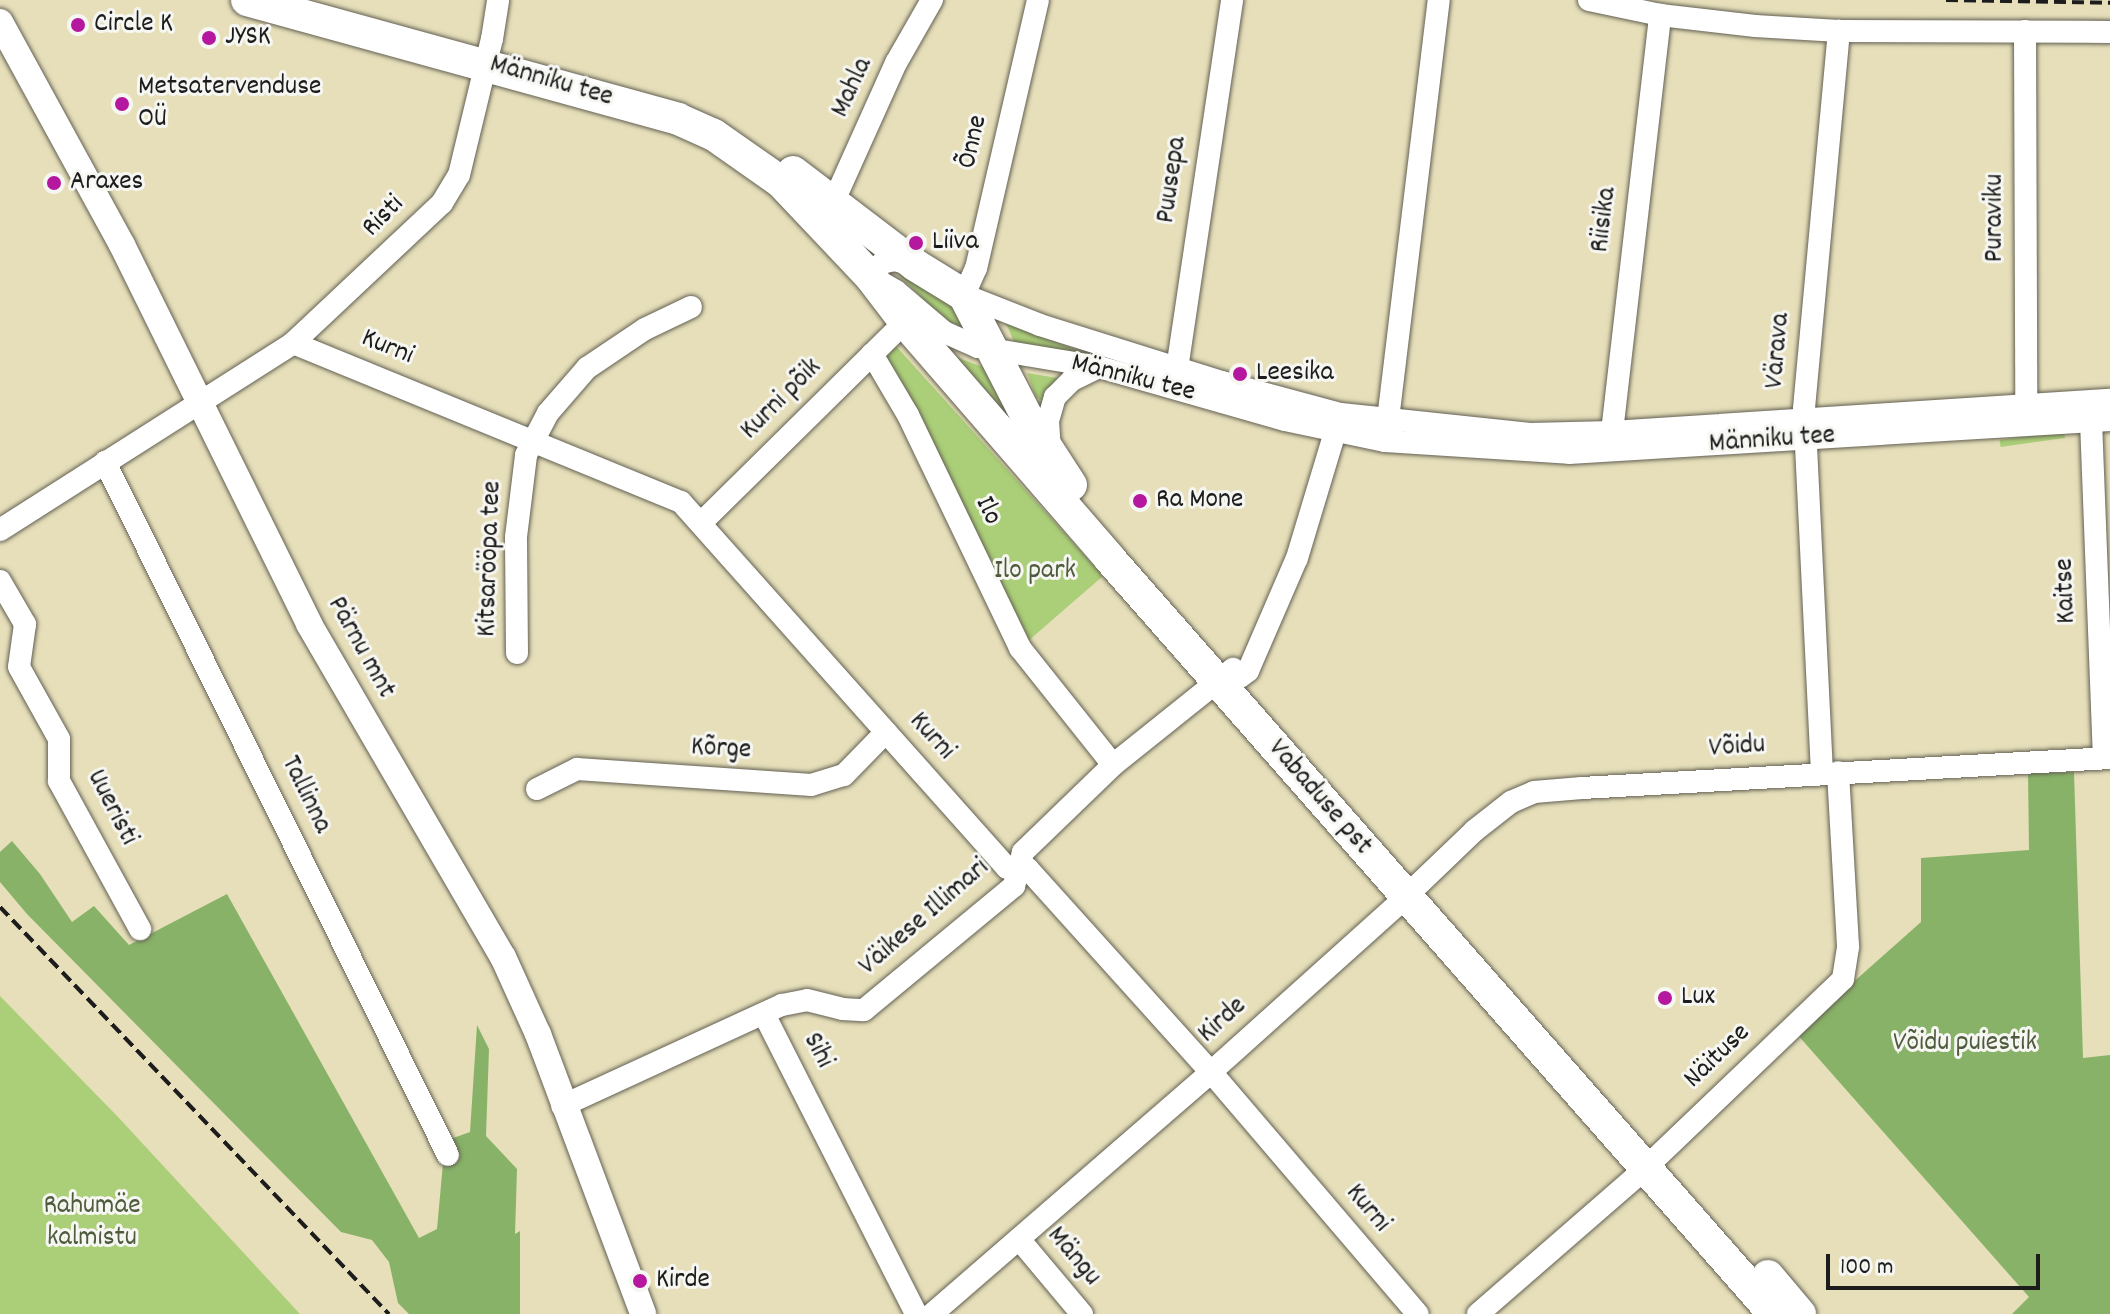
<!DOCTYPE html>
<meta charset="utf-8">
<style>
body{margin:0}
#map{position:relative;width:2110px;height:1314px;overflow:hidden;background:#e6dfba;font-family:Dekko,sans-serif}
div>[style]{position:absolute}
.green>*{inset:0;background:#abcf78;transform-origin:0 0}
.forest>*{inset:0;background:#88b268}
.roads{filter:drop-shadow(0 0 2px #636053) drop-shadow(0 0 2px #636053)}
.minor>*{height:22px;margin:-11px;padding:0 11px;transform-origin:11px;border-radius:11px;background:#fff}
.major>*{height:26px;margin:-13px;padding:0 13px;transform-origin:13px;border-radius:13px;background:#fff}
.highway>*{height:32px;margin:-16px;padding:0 16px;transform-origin:16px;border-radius:16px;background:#fff}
.rail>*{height:4px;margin-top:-2px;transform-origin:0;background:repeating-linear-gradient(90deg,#1c1c1c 0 12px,transparent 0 18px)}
.dots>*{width:22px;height:22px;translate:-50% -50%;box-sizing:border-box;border:4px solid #f6f6f2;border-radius:50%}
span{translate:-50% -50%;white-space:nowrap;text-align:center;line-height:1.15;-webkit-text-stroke:6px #f6f6f2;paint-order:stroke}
.poi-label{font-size:28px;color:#1c1c1c}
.left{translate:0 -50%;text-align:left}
.street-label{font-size:28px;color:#1c1c1c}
.park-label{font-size:28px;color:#4e5b3c}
.scale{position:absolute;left:1826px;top:1254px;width:214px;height:36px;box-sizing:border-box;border:4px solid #1c1c1c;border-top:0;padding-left:10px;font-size:24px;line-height:28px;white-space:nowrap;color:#1c1c1c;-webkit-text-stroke:6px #f6f6f2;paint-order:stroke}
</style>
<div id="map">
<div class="green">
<div style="clip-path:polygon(897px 272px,936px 293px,953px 308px,963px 319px,958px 327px,937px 314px)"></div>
<div style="clip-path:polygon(1006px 323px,1084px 353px,1015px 344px)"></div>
<div style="clip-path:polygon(887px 336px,1103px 576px,1020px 648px,872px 354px)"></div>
<div style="clip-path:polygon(956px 357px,988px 369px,1036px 456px)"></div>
<div style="clip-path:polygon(1027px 373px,1057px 378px,1042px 401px,1036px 397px)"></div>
<div style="left:2064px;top:431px;width:7px;height:65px;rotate:82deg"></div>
<div style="clip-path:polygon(0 996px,119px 1118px,300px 1314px,0 1314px)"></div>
</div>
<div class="forest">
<div style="clip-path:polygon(2074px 772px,2083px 1058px,2110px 1055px,2110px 1314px,2012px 1314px,2029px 1297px,1796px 1033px,1921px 922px,1921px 858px,2029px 850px,2028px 773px)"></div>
<div style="clip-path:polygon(12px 841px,40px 874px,72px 922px,94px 906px,129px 945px,227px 894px,419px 1238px,437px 1229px,445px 1141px,470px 1132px,477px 1025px,489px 1049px,486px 1136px,517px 1169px,515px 1234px,520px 1231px,520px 1314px,409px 1314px,398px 1303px,389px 1262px,372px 1240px,341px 1232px,27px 914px,0 882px,0 852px)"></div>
</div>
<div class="roads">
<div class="minor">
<div style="left:1038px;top:0;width:275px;rotate:103deg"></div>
<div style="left:976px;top:268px;width:30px;rotate:114deg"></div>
<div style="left:964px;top:295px;width:82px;rotate:21.5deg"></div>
<div style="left:1040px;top:325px;width:191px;rotate:17.4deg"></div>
<div style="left:1222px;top:382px;width:123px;rotate:15.1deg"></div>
<div style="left:1341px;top:414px;width:190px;rotate:6deg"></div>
<div style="left:1530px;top:434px;width:82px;rotate:-1.4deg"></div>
<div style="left:1612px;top:432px;width:499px;rotate:-3.7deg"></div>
<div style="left:1589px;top:0;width:73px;rotate:11.9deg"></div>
<div style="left:1660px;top:15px;width:96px;rotate:6.6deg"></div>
<div style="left:1755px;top:26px;width:84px;rotate:3.4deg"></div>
<div style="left:1839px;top:31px;width:271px;rotate:0.2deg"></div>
<div style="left:2025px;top:31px;width:374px;rotate:89.8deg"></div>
<div style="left:833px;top:203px;width:154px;rotate:-65.8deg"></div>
<div style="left:896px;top:63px;width:73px;rotate:-60.3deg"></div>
<div style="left:914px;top:265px;width:21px;rotate:-166deg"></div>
<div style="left:894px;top:260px;width:12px;rotate:166deg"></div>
<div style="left:882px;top:263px;width:18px;rotate:133deg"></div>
<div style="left:870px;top:276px;width:30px;rotate:30deg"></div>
<div style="left:896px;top:291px;width:63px;rotate:40.5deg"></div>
<div style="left:944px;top:332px;width:37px;rotate:24deg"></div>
<div style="left:978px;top:347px;width:123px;rotate:9.4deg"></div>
<div style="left:1099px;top:367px;width:193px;rotate:15.9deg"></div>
<div style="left:1285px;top:420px;width:102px;rotate:11.9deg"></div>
<div style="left:1385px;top:441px;width:184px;rotate:3.7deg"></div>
<div style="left:1569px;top:453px;width:542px;rotate:-3.49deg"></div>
<div style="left:293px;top:343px;width:419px;rotate:22.3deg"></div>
<div style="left:681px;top:502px;width:490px;rotate:48.3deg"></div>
<div style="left:1007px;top:868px;width:21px;rotate:3deg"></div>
<div style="left:1028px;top:869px;width:273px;rotate:48deg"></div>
<div style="left:1211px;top:1072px;width:318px;rotate:49.5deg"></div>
<div style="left:872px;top:354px;width:71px;rotate:59.5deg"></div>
<div style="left:908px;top:415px;width:259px;rotate:64.3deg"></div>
<div style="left:1020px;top:648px;width:149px;rotate:51.5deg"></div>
<div style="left:1177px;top:369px;width:373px;rotate:-81.5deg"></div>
<div style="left:2091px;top:421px;width:337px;rotate:87.8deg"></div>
<div style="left:1612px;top:432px;width:420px;rotate:-83.4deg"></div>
<div style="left:1386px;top:436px;width:439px;rotate:-83.1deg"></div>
<div style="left:1050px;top:450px;width:29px;rotate:-94deg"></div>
<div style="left:1048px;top:421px;width:25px;rotate:-74deg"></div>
<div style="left:1055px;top:397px;width:24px;rotate:-45deg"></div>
<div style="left:1072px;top:380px;width:30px;rotate:-26deg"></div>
<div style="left:105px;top:462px;width:773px;rotate:63.67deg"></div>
<div style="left:702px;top:522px;width:285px;rotate:-44.6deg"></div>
<div style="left:0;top:530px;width:348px;rotate:-32.5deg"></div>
<div style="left:293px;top:343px;width:204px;rotate:-43.2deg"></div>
<div style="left:442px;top:203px;width:33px;rotate:-59deg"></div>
<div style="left:459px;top:175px;width:140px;rotate:-76.4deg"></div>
<div style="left:492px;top:39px;width:39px;rotate:-81deg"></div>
<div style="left:0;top:581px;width:50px;rotate:59.8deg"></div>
<div style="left:25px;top:624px;width:43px;rotate:97.9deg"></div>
<div style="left:19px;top:667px;width:82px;rotate:60.9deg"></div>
<div style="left:59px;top:739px;width:42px;rotate:90deg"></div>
<div style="left:59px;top:781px;width:169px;rotate:61.3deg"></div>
<div style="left:517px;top:653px;width:116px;rotate:-90.5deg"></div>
<div style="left:516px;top:537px;width:83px;rotate:-83deg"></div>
<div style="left:526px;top:455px;width:47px;rotate:-62.4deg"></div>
<div style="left:548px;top:413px;width:60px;rotate:-49.1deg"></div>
<div style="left:587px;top:368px;width:70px;rotate:-33.9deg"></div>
<div style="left:645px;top:329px;width:51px;rotate:-25.6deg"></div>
<div style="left:1240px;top:677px;width:10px;rotate:-37deg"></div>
<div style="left:1248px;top:671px;width:123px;rotate:-66.6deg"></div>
<div style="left:1297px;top:558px;width:145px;rotate:-73.2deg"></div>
<div style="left:1822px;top:773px;width:365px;rotate:-92.8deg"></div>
<div style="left:1804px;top:408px;width:379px;rotate:-84.7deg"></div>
<div style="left:537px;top:789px;width:45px;rotate:-26.6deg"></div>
<div style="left:577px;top:769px;width:235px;rotate:3.9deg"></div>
<div style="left:811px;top:785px;width:34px;rotate:-17deg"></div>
<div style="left:844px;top:775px;width:60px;rotate:-45.7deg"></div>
<div style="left:764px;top:1014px;width:336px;rotate:63.1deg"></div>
<div style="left:562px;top:1106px;width:242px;rotate:-24.7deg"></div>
<div style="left:782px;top:1005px;width:25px;rotate:-11deg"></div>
<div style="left:807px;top:1000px;width:36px;rotate:14deg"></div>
<div style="left:842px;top:1009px;width:22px;rotate:3deg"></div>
<div style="left:864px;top:1010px;width:195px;rotate:-39.6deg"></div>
<div style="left:1014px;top:886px;width:35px;rotate:-75deg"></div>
<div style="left:1023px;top:852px;width:125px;rotate:-44deg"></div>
<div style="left:1113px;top:765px;width:154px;rotate:-38.7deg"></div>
<div style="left:1019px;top:1239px;width:98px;rotate:50deg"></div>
<div style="left:932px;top:1314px;width:369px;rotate:-40.9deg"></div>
<div style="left:1211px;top:1072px;width:251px;rotate:-41.9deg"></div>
<div style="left:1398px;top:904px;width:105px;rotate:-43.8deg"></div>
<div style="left:1474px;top:831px;width:47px;rotate:-38.1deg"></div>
<div style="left:1511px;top:802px;width:25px;rotate:-23deg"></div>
<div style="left:1534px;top:792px;width:48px;rotate:-4.8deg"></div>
<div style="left:1582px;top:788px;width:529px;rotate:-3.25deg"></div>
<div style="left:1478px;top:1314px;width:211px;rotate:-41deg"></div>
<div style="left:1637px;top:1176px;width:285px;rotate:-43.7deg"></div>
<div style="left:1843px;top:979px;width:33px;rotate:-81deg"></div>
<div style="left:1848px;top:946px;width:174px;rotate:-93.3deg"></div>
</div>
<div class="major">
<div style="left:0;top:22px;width:254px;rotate:61.3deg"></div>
<div style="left:122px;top:245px;width:423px;rotate:63.7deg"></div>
<div style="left:309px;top:624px;width:385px;rotate:59.8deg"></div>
<div style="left:503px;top:957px;width:85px;rotate:65.6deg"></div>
<div style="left:538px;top:1034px;width:299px;rotate:69.4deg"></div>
</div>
<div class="highway">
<div style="left:247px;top:0;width:447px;rotate:15.4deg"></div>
<div style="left:678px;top:119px;width:39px;rotate:24deg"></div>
<div style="left:714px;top:135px;width:82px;rotate:35deg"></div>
<div style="left:781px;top:182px;width:129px;rotate:46.6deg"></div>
<div style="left:870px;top:276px;width:58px;rotate:52.7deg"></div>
<div style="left:905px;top:322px;width:313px;rotate:49.1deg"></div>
<div style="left:1110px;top:559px;width:1005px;rotate:48.67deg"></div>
<div style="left:793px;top:172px;width:153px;rotate:37.3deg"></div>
<div style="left:915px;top:265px;width:57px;rotate:31.5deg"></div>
<div style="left:964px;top:295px;width:137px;rotate:62.7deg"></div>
<div style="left:1027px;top:417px;width:81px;rotate:57.1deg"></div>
<div style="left:1768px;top:1276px;width:50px;rotate:49.9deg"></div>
</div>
</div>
<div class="rail">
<div style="left:1946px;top:0;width:164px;rotate:1deg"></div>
<div style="left:0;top:907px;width:563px;rotate:46.3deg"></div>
</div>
<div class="dots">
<div style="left:78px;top:25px;background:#b5179e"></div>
<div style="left:209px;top:38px;background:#b5179e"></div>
<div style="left:122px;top:104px;background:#b5179e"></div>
<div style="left:54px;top:183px;background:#b5179e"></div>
<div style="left:916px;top:243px;background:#b5179e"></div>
<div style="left:1240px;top:374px;background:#b5179e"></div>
<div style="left:1140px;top:501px;background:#b5179e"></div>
<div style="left:1665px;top:998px;background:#b5179e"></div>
<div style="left:640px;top:1281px;background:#b5179e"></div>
</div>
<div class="poi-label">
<span class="left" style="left:94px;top:25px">Circle K</span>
<span class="left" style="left:225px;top:38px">JYSK</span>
<span class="left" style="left:138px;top:104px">Metsatervenduse<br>OÜ</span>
<span class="left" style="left:70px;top:183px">Araxes</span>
<span class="left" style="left:932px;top:243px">Liiva</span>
<span class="left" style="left:1256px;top:374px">Leesika</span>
<span class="left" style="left:1156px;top:501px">Ra Mone</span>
<span class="left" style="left:1681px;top:998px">Lux</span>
<span class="left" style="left:656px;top:1281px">Kirde</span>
</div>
<div class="street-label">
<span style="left:551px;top:82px;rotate:16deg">Männiku tee</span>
<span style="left:853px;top:88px;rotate:-65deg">Mahla</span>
<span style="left:974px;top:142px;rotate:-77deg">Õnne</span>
<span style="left:1173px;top:180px;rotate:-82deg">Puusepa</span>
<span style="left:384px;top:217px;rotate:-45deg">Risti</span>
<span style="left:1996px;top:218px;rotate:-90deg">Puraviku</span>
<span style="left:1605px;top:220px;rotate:-83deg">Riisika</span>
<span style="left:387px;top:348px;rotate:22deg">Kurni</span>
<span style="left:1779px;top:351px;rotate:-85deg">Värava</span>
<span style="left:1133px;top:379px;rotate:14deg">Männiku tee</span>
<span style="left:782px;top:400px;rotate:-45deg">Kurni põik</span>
<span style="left:1772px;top:441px;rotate:-4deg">Männiku tee</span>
<span style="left:987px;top:511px;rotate:64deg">Ilo</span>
<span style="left:491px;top:559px;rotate:-88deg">Kitsarööpa tee</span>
<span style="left:2067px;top:591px;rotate:-92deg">Kaitse</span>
<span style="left:360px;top:648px;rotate:61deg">Pärnu mnt</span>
<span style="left:931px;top:737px;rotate:48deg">Kurni</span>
<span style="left:1737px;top:748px;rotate:-4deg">Võidu</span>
<span style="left:721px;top:750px;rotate:3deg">Kõrge</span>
<span style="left:305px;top:795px;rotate:64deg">Tallinna</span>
<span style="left:1319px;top:798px;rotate:49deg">Vabaduse pst</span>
<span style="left:111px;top:808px;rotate:63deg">Uueristi</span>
<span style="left:925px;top:918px;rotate:-41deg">Väikese Illimari</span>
<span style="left:1223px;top:1021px;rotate:-42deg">Kirde</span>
<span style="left:817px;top:1051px;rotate:63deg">Sihi</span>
<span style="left:1718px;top:1057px;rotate:-44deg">Näituse</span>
<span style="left:1367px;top:1209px;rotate:50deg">Kurni</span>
<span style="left:1073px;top:1257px;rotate:50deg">Mängu</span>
</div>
<div class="park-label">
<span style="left:1035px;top:572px">Ilo park</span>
<span style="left:1965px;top:1044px">Võidu puiestik</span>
<span style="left:92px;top:1223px">Rahumäe<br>kalmistu</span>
</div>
<div class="scale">100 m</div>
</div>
